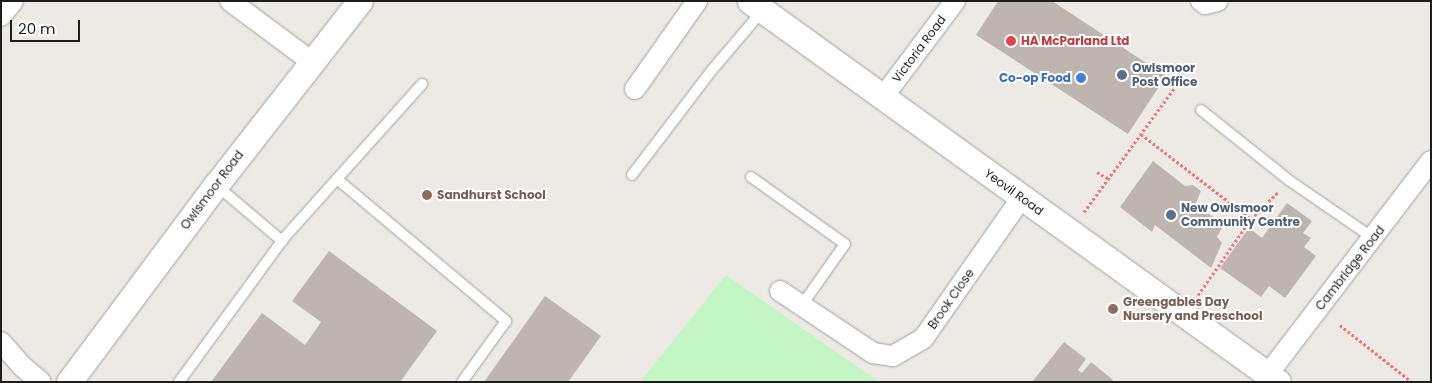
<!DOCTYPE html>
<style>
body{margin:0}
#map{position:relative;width:1432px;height:383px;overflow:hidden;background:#ede9e4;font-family:Poppins,sans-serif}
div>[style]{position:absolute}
.park>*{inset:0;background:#c4f5c4}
.building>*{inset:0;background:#beb5b1}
.path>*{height:3px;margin-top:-1.5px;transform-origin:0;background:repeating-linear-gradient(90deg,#ee7674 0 2.5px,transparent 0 5px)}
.roads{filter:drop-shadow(0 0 1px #a1a1a1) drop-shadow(0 0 1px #a1a1a1)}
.service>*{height:10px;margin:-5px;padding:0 5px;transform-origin:5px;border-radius:5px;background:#fff}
.minor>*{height:20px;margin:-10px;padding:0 10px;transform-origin:10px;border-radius:10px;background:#fff}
.tertiary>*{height:25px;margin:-12.5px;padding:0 12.5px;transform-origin:12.5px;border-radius:12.5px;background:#fff}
.dots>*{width:14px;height:14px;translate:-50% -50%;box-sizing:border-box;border:2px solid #fff;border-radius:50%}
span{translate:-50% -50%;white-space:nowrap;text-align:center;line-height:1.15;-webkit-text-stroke:4px #fff;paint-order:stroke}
.health-label{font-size:12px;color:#be3a42;font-weight:700}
.left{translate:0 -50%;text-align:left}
.street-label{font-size:12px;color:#1d1d1d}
.service-label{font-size:12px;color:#4e5e75;font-weight:700}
.shop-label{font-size:12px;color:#366cbe;font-weight:700}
.right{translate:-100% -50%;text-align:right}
.education-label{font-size:12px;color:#785e54;font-weight:700}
.frame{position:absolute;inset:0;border:2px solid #1d1d1d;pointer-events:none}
.scale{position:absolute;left:10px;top:20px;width:70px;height:22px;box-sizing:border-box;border:2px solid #1d1d1d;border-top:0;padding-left:6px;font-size:15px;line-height:18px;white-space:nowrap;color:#1d1d1d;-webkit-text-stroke:4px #fff;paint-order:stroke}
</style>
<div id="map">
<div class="park">
<div style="clip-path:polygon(726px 275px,879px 382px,640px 382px)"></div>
</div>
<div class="building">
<div style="clip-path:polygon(998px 1px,1052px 1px,1166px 76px,1128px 134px,976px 35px)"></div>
<div style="clip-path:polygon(1153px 161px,1185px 186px,1193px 185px,1201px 191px,1195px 205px,1224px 224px,1217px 237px,1222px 243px,1211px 268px,1155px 225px,1152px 232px,1120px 207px)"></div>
<div style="clip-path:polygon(1287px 203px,1312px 221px,1303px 233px,1311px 238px,1304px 247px,1316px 256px,1285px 298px,1269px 286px,1261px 297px,1220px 268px,1249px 228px,1262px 238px)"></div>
<div style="clip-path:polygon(329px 251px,437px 331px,400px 382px,211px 382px,262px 313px,305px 345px,321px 322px,292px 301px)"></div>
<div style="clip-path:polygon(545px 296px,601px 336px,568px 382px,484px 382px)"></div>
<div style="clip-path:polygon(1064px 342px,1086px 359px,1078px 370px,1082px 373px,1091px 362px,1113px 380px,1112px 382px,1032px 382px)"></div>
</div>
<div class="path">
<div style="left:1141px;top:134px;width:139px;rotate:37.7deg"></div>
<div style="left:1097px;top:172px;width:14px;rotate:30deg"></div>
<div style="left:1084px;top:212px;width:170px;rotate:-53.9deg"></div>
<div style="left:1198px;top:295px;width:93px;rotate:-55.1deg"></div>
<div style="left:1251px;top:219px;width:38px;rotate:-45deg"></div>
<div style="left:1340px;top:325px;width:92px;rotate:38.4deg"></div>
</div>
<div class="roads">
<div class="service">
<div style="left:1201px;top:110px;width:114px;rotate:38.6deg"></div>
<div style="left:1290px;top:181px;width:101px;rotate:34.5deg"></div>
<div style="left:632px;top:175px;width:132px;rotate:-52.7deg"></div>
<div style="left:712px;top:70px;width:79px;rotate:-49.6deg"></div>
<div style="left:751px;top:177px;width:115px;rotate:35.5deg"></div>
<div style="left:845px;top:244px;width:75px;rotate:125.2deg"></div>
<div style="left:337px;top:179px;width:221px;rotate:40deg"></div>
<div style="left:506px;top:321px;width:75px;rotate:125.8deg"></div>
<div style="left:216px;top:185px;width:87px;rotate:40.3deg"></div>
<div style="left:179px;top:382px;width:178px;rotate:-53.9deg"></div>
<div style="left:284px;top:238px;width:207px;rotate:-48.1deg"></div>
</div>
<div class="minor">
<div style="left:230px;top:1px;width:102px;rotate:36.6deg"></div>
<div style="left:1201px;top:1px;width:5px;rotate:37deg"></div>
<div style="left:1205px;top:4px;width:13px;rotate:-13deg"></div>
<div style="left:1px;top:16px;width:19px;rotate:-51deg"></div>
<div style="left:635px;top:89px;width:108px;rotate:-54.8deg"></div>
<div style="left:883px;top:97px;width:120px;rotate:-53.1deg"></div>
<div style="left:780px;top:291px;width:112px;rotate:33.7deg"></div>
<div style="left:873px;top:353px;width:20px;rotate:9deg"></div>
<div style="left:893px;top:356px;width:34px;rotate:-30deg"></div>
<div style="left:923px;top:339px;width:173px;rotate:-55.1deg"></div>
<div style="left:1px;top:342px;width:33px;rotate:49deg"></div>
<div style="left:23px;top:367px;width:23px;rotate:40deg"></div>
<div style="left:1268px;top:374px;width:268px;rotate:-52.6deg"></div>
</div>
<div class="tertiary">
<div style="left:750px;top:1px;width:651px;rotate:35.81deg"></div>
<div style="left:69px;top:382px;width:246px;rotate:-53.3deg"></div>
<div style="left:216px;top:185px;width:234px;rotate:-52deg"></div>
</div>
</div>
<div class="dots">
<div style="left:1011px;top:41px;background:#e0444e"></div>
<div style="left:1122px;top:75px;background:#5c6f8a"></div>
<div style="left:1081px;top:78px;background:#3f7fe0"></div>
<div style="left:427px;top:195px;background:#8d6e63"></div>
<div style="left:1171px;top:215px;background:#5c6f8a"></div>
<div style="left:1113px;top:309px;background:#8d6e63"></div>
</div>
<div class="health-label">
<span class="left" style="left:1021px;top:41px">HA McParland Ltd</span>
</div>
<div class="street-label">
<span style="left:919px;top:49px;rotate:-53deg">Victoria Road</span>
<span style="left:212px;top:190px;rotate:-53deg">Owlsmoor Road</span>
<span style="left:1014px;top:192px;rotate:36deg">Yeovil Road</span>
<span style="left:1350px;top:268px;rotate:-52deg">Cambridge Road</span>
<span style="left:951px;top:299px;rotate:-55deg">Brook Close</span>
</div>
<div class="service-label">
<span class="left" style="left:1132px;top:75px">Owlsmoor<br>Post Office</span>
<span class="left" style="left:1181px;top:215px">New Owlsmoor<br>Community Centre</span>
</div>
<div class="shop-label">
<span class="right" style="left:1071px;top:78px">Co-op Food</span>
</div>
<div class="education-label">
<span class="left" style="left:437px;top:195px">Sandhurst School</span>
<span class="left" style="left:1123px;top:309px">Greengables Day<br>Nursery and Preschool</span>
</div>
<div class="frame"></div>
<div class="scale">20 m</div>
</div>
